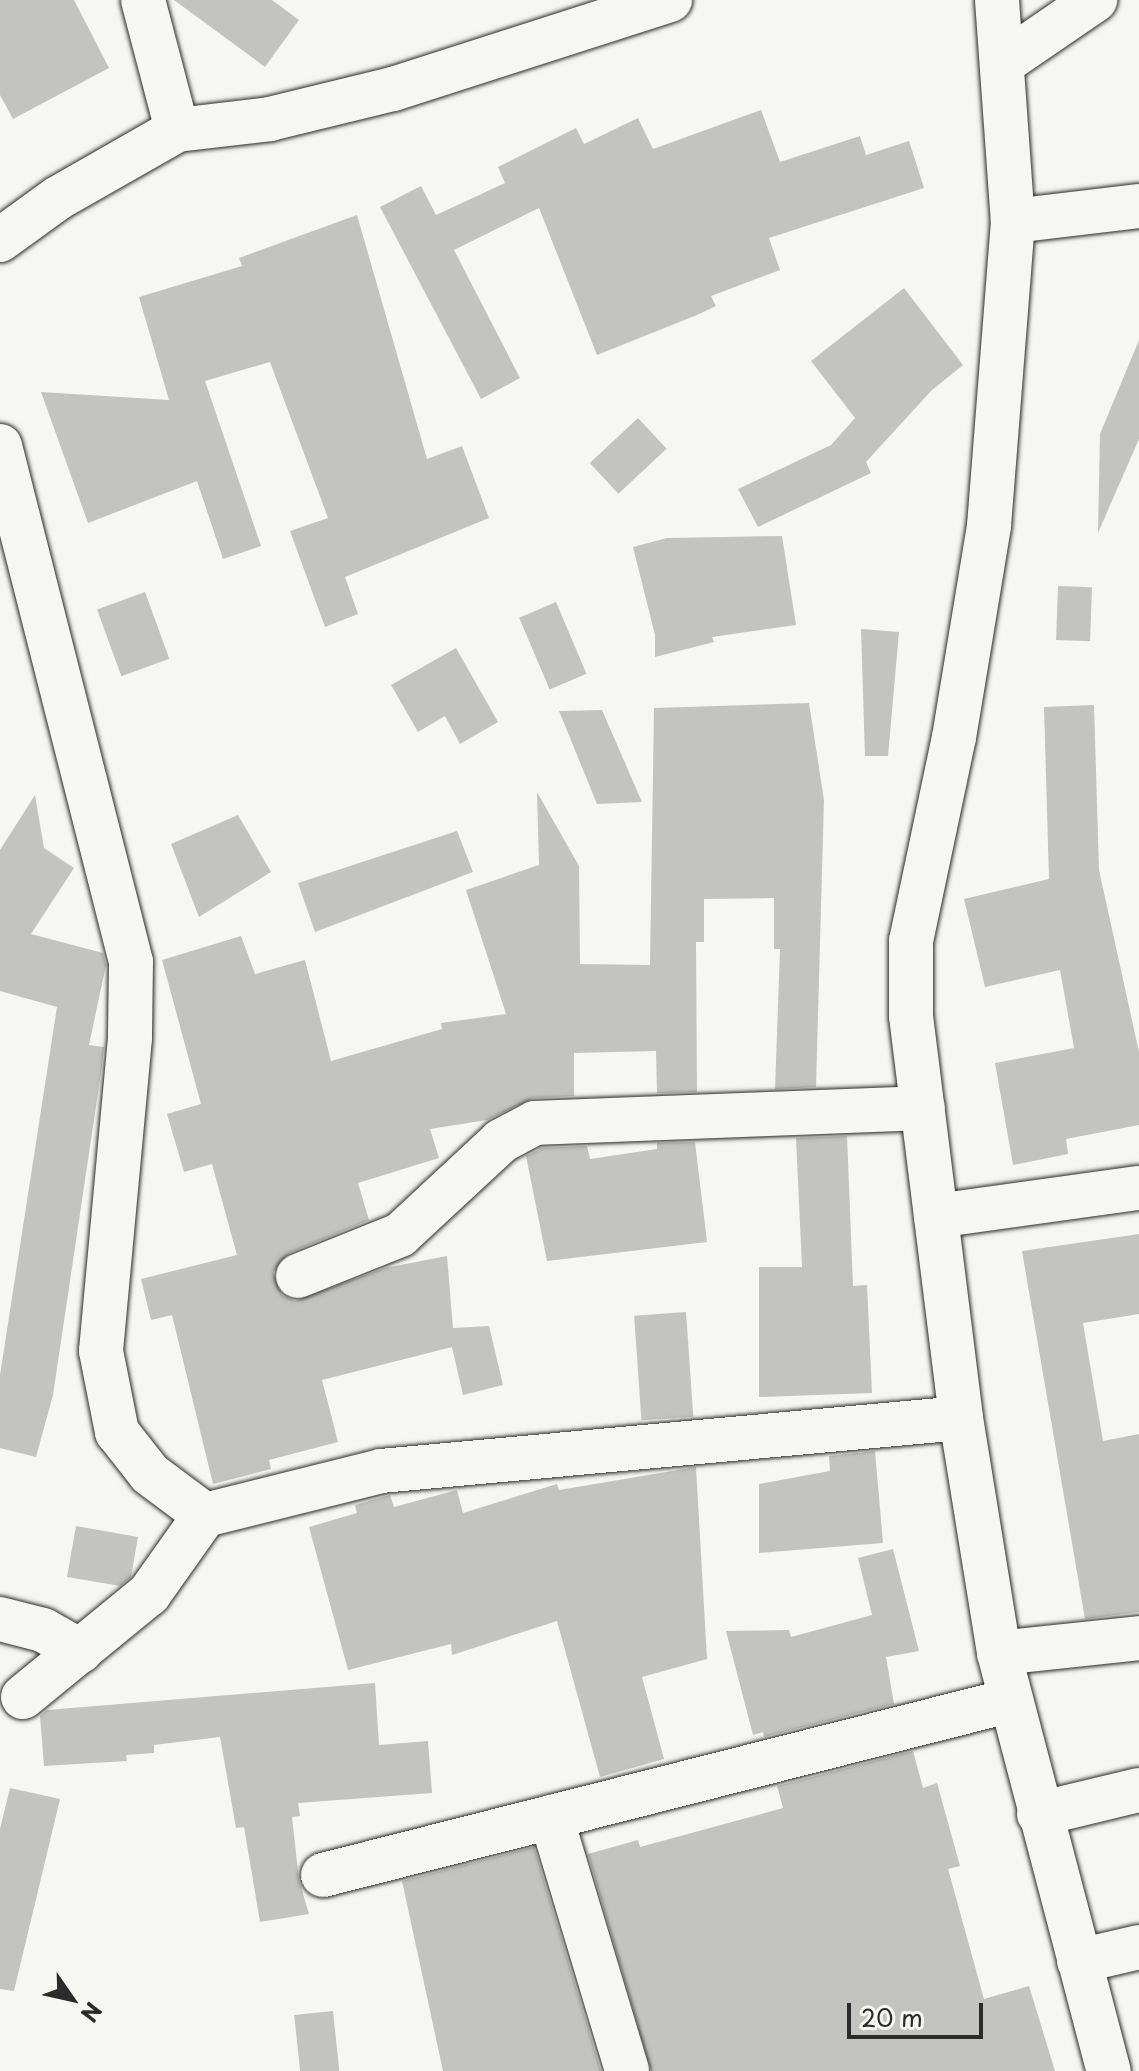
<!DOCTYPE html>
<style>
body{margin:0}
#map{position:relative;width:1139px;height:2071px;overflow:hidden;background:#f6f6f2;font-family:"Playpen Sans",sans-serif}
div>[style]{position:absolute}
.building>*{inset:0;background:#c3c3c0;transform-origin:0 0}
.roads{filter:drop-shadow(0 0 2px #2b2b2b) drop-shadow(0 0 2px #2b2b2b)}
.minor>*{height:44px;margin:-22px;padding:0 22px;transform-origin:22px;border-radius:22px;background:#f6f6f2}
span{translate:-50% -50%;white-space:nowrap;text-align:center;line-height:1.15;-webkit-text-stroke:7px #f6f6f2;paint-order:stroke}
.north{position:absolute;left:32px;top:1959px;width:80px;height:80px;-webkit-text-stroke:6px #f6f6f2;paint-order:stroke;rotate:124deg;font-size:22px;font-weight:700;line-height:32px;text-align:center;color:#2b2b2b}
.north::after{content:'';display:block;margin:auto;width:28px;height:36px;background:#2b2b2b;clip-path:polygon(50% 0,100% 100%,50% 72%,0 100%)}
.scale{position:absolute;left:847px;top:2003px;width:136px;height:36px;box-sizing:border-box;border:4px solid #2b2b2b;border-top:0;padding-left:10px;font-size:24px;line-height:28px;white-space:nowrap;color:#2b2b2b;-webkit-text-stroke:6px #f6f6f2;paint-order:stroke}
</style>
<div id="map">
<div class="building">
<div style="clip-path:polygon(0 0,74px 0,109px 68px,13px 119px,0 95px)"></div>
<div style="clip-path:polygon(174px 0,272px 0,299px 20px,265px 67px)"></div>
<div style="clip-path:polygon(761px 110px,780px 162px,860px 136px,866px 155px,909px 141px,924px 188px,769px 238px,780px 270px,711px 296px,716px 306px,697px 315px,597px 355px,539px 208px,454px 250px,520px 378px,481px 399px,380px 207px,421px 186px,436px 215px,505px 183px,498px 167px,576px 128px,584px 144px,638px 118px,653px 149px)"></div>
<div style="clip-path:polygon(357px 215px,427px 459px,462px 446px,489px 518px,345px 577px,358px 614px,325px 627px,290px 531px,328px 518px,270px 362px,205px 381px,261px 546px,223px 559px,197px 481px,88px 523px,41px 392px,169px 400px,139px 297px,242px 266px,239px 258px)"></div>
<div style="clip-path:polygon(904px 288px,963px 365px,931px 391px,866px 462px,871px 473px,758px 527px,738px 489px,831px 445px,855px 418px,811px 361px)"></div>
<div style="clip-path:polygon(1139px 340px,1139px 439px,1098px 533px,1100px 434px)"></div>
<div style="left:638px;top:418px;width:42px;height:66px;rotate:47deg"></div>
<div style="clip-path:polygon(782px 536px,796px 625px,712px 637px,714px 642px,655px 657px,655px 635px,633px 547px,667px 538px)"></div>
<div style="left:1058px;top:586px;width:34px;height:54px;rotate:2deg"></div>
<div style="left:145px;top:592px;width:71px;height:51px;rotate:70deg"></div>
<div style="left:556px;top:602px;width:78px;height:40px;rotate:67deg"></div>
<div style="clip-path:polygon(861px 629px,899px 632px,888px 756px,865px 756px)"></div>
<div style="clip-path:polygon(456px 648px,498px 722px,460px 744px,445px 716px,418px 732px,391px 685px)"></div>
<div style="clip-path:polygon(809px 703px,824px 800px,816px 1087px,775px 1089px,780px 949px,774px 949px,774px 898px,704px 899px,704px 942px,696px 942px,697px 1092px,657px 1093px,656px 1051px,574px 1053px,574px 1096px,533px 1098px,487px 1120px,430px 1129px,439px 1158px,358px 1183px,369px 1220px,289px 1253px,273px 1272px,282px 1295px,295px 1301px,385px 1268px,447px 1256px,453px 1328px,489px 1326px,503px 1385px,463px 1395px,452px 1347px,322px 1380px,338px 1442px,269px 1460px,271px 1469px,213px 1484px,172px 1315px,151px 1320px,141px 1279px,237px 1255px,212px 1164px,184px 1172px,167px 1114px,201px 1104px,162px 960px,241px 936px,255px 974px,305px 960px,331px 1061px,442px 1029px,441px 1023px,506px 1014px,466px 890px,539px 865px,537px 792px,579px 866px,580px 964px,650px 965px,654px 708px)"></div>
<div style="clip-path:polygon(1094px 705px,1099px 870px,1139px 1052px,1139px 1125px,1066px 1139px,1068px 1154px,1013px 1165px,995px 1063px,1074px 1048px,1060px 970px,985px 987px,964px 899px,1049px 879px,1044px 707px)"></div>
<div style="clip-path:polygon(602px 710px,642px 802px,597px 804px,559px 711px)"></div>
<div style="clip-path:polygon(35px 795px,44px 848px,74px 868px,31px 934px,103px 953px,106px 965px,89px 1045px,104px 1047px,102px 1066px,53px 1395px,36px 1457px,0 1448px,0 1375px,57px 1007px,0 991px,0 850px)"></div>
<div style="clip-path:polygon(238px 815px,271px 872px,199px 917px,171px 844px)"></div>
<div style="clip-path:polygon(457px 831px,473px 872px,315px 932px,298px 883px)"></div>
<div style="clip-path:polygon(847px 1136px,853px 1286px,867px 1285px,872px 1393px,759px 1397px,759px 1267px,802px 1267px,796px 1138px)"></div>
<div style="clip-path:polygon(695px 1142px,707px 1242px,547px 1261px,526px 1156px,542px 1148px,587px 1146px,590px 1159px,657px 1149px,657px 1143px)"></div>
<div style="clip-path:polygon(1139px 1234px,1139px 1314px,1083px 1323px,1103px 1441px,1139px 1434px,1139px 1612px,1085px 1619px,1022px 1251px)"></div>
<div style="left:686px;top:1312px;width:105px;height:52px;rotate:86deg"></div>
<div style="clip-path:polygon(875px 1451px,883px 1543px,759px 1553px,759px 1484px,830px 1471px,829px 1456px)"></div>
<div style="clip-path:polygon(696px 1467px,707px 1659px,642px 1677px,664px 1759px,600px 1777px,557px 1621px,452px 1655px,451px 1644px,348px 1670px,309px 1527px,357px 1513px,355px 1505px,390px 1495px,394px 1507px,457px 1490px,463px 1513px,557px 1484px,559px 1490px)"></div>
<div style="clip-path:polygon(76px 1526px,138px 1537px,131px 1577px,120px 1586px,67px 1577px)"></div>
<div style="clip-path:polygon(893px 1549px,919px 1651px,886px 1657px,894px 1704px,764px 1737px,763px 1732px,753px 1735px,726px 1631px,789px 1630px,791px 1637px,872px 1615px,858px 1558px)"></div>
<div style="clip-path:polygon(375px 1683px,379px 1745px,428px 1741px,432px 1793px,298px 1803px,300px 1816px,292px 1817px,299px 1880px,309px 1914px,260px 1922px,244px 1827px,236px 1828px,220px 1737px,154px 1745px,154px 1753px,126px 1755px,127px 1761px,44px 1766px,40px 1716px,47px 1710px)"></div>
<div style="clip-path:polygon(913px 1751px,923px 1788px,937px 1783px,960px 1866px,948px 1869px,984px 1999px,1029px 1986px,1055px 2071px,651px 2071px,588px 1854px,638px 1840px,640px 1847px,783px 1808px,777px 1786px)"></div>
<div style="clip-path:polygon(10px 1788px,60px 1799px,14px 1991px,0 1989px,0 1829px)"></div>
<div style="clip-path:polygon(534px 1847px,601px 2071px,443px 2071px,402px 1881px)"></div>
<div style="left:333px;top:2011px;width:60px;height:39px;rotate:84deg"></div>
</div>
<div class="roads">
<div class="minor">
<div style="left:143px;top:0;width:134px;rotate:75.3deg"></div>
<div style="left:997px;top:0;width:222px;rotate:85.9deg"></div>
<div style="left:1013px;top:221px;width:306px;rotate:94.5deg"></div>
<div style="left:989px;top:526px;width:214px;rotate:99.4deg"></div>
<div style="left:954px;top:737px;width:208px;rotate:101.9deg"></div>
<div style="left:911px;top:941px;width:75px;rotate:90deg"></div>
<div style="left:911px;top:1016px;width:405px;rotate:82.9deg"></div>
<div style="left:961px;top:1418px;width:238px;rotate:80.8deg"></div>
<div style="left:999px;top:1653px;width:432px;rotate:75.3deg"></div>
<div style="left:1003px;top:63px;width:112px;rotate:-34.4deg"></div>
<div style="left:1013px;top:221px;width:127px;rotate:-6.8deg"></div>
<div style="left:0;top:240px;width:72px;rotate:-35.9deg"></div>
<div style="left:58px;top:198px;width:137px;rotate:-29.7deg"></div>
<div style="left:177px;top:130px;width:94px;rotate:-6.7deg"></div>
<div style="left:270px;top:119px;width:127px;rotate:-13.7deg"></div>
<div style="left:393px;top:89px;width:291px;rotate:-17.8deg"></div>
<div style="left:0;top:446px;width:532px;rotate:75.75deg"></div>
<div style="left:131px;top:962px;width:76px;rotate:90.8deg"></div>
<div style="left:130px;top:1038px;width:314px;rotate:95.3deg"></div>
<div style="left:101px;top:1351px;width:83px;rotate:78.8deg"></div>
<div style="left:117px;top:1432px;width:53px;rotate:51.8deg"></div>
<div style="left:150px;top:1474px;width:69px;rotate:36.7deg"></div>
<div style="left:936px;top:1216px;width:205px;rotate:-7.9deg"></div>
<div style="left:298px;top:1276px;width:110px;rotate:-21.9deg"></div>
<div style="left:400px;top:1235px;width:138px;rotate:-42.9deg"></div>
<div style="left:501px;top:1141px;width:38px;rotate:-28deg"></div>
<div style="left:535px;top:1123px;width:388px;rotate:-2.2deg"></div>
<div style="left:0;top:1619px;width:44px;rotate:14.3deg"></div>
<div style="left:43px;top:1630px;width:43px;rotate:29.6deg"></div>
<div style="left:999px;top:1653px;width:141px;rotate:-6.1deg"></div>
<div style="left:23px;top:1697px;width:163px;rotate:-39.3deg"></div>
<div style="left:149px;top:1594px;width:97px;rotate:-54.7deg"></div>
<div style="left:205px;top:1515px;width:181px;rotate:-14deg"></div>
<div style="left:381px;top:1471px;width:582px;rotate:-5.22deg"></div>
<div style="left:1039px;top:1814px;width:103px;rotate:-13.5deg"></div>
<div style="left:551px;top:1817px;width:265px;rotate:73.3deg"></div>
<div style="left:323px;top:1875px;width:707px;rotate:-14.25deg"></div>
<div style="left:1079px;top:1961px;width:62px;rotate:-13.1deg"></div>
</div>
</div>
<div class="north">N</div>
<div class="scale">20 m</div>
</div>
